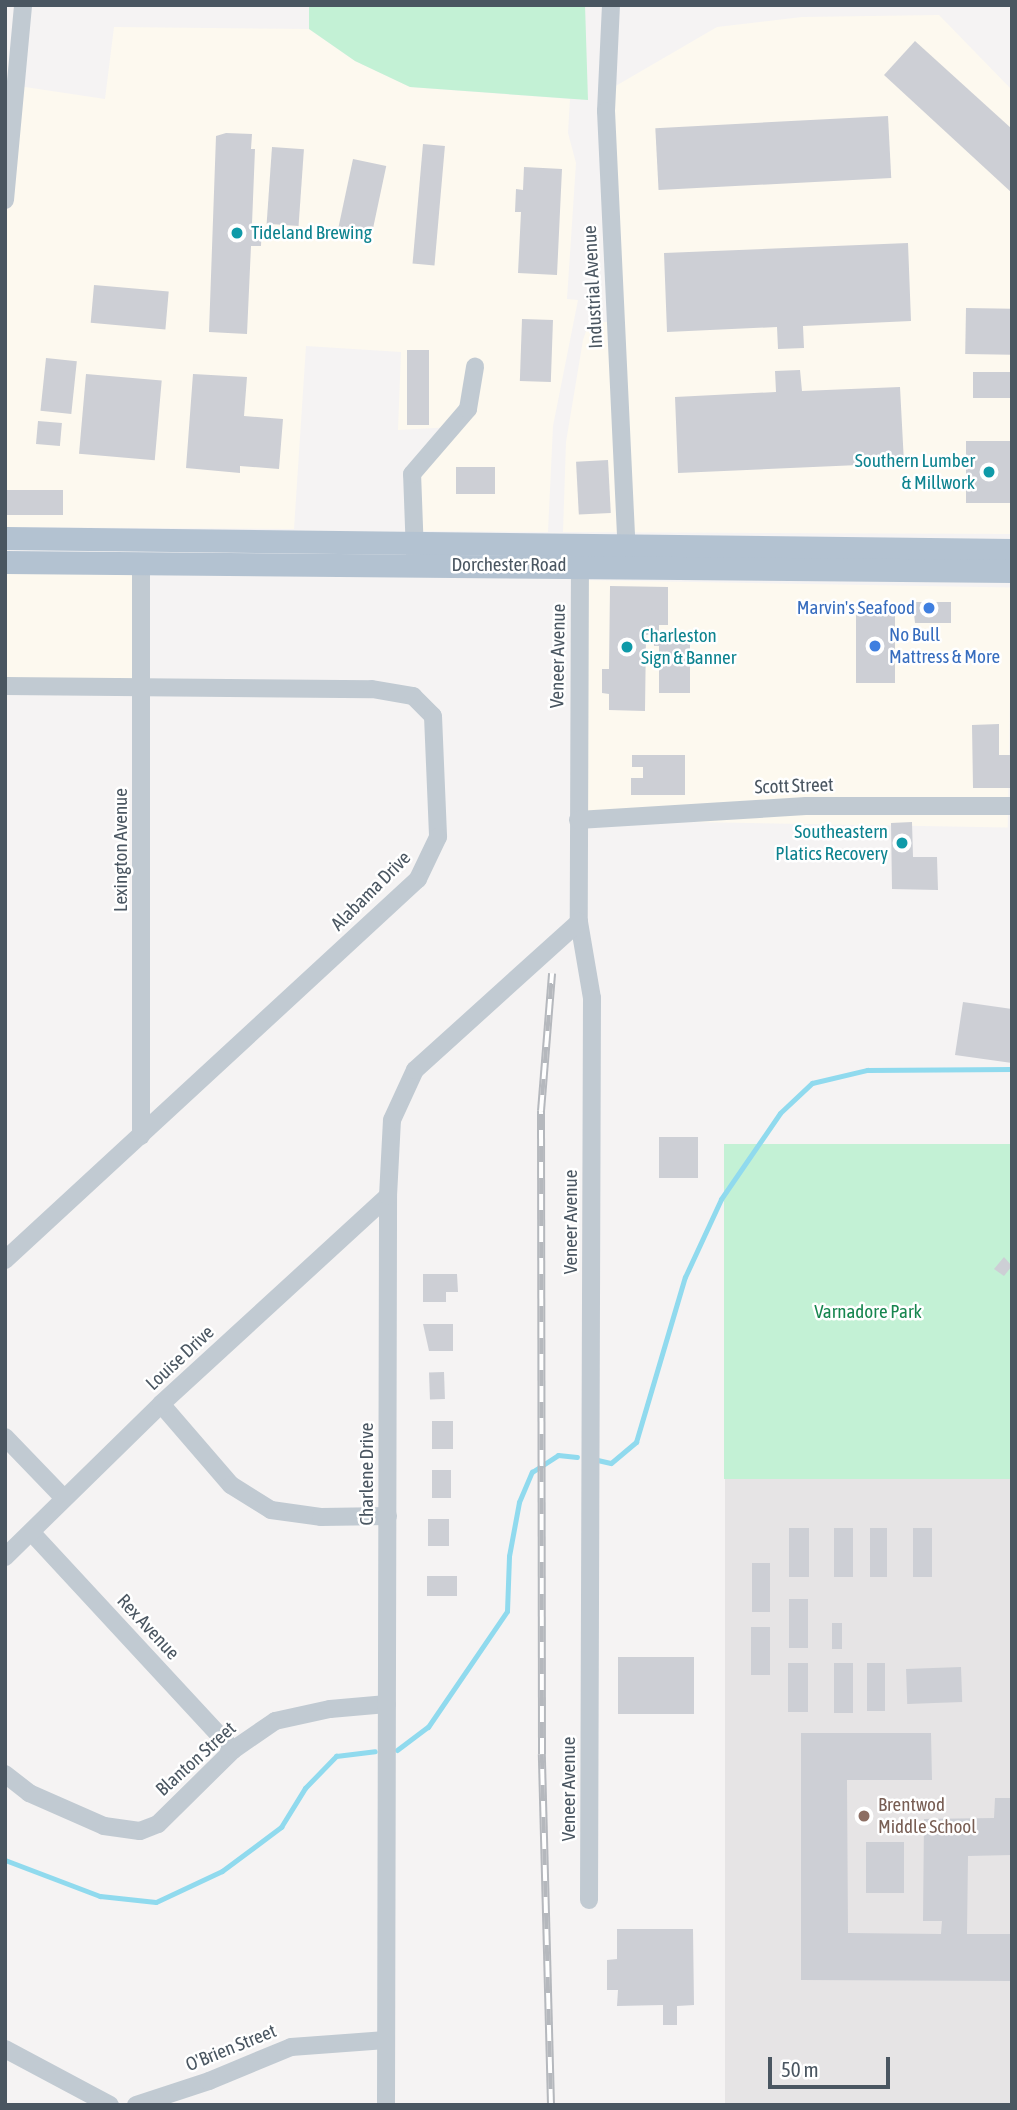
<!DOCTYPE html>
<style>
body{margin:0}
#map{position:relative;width:1017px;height:2110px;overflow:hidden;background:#f5f3f3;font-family:"Asap Condensed",sans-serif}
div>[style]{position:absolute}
.commercial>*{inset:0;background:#fdf9ef;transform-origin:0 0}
.education>*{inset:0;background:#e6e4e5;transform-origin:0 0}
.green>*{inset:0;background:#c3f1d5;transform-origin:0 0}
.stream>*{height:5px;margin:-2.5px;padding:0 2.5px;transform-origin:2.5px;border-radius:2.5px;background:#90daee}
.building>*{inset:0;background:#cdcfd5;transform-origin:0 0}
.minor>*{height:18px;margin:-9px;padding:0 9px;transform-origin:9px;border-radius:9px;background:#c1cad2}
.major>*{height:23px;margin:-11.5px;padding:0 11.5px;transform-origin:11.5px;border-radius:11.5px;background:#b3c2d1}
.rail>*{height:8px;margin-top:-4px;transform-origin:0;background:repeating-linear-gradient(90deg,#fff 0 16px,#b5b8bd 0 32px);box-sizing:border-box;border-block:2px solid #b5b8bd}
.dots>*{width:19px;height:19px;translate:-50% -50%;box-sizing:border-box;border:4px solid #fff;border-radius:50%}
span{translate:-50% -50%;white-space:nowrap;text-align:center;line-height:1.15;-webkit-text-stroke:5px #fff;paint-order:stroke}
.culture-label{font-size:19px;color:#0d838f}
.left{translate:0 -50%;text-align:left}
.right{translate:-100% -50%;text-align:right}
.street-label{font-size:19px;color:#4a5661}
.shop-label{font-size:19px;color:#366cbe}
.park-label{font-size:19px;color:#17864f}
.education-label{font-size:19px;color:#785e54}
.frame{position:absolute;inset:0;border:7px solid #4a5661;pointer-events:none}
.scale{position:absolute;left:768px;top:2057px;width:122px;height:32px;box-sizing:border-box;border:4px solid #4a5661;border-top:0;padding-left:9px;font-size:21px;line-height:24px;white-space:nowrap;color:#4a5661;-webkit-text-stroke:5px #fff;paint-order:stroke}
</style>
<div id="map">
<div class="commercial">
<div style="clip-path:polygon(939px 15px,1012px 90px,1012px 534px,563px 532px,566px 442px,583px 340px,589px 322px,616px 322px,607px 91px,717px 27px,802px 17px)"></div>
<div style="clip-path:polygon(114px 27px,309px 29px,355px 61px,410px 87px,570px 99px,568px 133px,576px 163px,567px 299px,578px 300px,553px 426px,548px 532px,414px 531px,411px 487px,453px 427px,398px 430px,401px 352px,306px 346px,294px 529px,5px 527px,5px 84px,105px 99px)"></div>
<div style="left:5px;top:574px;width:136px;height:112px"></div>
<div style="left:580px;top:580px;width:432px;height:240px;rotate:1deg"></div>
</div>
<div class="education">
<div style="left:1012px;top:1479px;width:626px;height:287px;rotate:90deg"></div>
</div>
<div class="green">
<div style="clip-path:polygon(309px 5px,585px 5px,588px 100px,410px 87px,355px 61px,309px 29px)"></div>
<div style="left:1012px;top:1144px;width:335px;height:288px;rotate:90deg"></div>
</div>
<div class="stream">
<div style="left:593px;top:1459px;width:18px;rotate:13deg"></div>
<div style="left:611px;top:1463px;width:33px;rotate:-40deg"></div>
<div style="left:636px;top:1442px;width:172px;rotate:-73.5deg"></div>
<div style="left:685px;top:1277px;width:86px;rotate:-65.2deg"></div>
<div style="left:721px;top:1199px;width:104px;rotate:-55.5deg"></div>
<div style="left:780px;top:1113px;width:44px;rotate:-43.2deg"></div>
<div style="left:812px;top:1083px;width:57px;rotate:-13.3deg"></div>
<div style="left:867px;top:1070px;width:145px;rotate:-0.4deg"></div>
<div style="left:397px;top:1750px;width:39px;rotate:-37deg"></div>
<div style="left:428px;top:1727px;width:140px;rotate:-55.7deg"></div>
<div style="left:507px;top:1611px;width:55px;rotate:-87.9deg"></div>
<div style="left:509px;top:1556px;width:55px;rotate:-79.5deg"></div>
<div style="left:519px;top:1502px;width:33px;rotate:-67deg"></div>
<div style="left:532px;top:1472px;width:31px;rotate:-33deg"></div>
<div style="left:558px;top:1455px;width:19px;rotate:6deg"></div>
<div style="left:5px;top:1860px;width:102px;rotate:20.8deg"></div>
<div style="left:100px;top:1896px;width:56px;rotate:6.1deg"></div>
<div style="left:156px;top:1902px;width:73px;rotate:-25.2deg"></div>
<div style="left:222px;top:1871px;width:74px;rotate:-36.7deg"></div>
<div style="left:281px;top:1827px;width:46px;rotate:-58.4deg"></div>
<div style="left:305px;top:1788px;width:45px;rotate:-45.9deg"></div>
<div style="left:336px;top:1756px;width:39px;rotate:-7deg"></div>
</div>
<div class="building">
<div style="clip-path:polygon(915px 41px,1012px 129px,1012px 193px,884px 75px)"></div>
<div style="left:888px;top:116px;width:62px;height:233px;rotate:87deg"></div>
<div style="clip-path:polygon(226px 133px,252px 134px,251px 149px,255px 149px,252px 224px,262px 224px,261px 246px,251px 246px,247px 334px,209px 332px,216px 136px)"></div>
<div style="left:423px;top:144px;width:22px;height:120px;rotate:5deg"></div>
<div style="left:272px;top:147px;width:32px;height:77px;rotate:4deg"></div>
<div style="left:353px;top:159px;width:34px;height:71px;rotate:12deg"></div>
<div style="clip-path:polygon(524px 167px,562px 169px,557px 275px,518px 273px,521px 212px,515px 212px,516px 189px,523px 190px)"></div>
<div style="clip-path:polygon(908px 243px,911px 321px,803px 326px,804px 348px,778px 349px,777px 327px,667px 332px,664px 253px)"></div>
<div style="left:94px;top:285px;width:75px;height:38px;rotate:5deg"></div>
<div style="left:966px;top:308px;width:46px;height:46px;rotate:1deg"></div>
<div style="left:522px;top:319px;width:31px;height:62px;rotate:2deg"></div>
<div style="left:407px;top:350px;width:22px;height:75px"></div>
<div style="left:46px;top:358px;width:31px;height:53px;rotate:6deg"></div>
<div style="clip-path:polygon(800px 370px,802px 391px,900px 387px,904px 463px,678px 473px,675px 397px,776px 392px,775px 371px)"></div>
<div style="left:973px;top:372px;width:39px;height:26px"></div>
<div style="left:86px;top:374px;width:76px;height:80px;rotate:5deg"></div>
<div style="clip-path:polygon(193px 374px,247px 377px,244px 416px,283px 419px,279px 469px,240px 466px,240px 473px,186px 468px)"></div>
<div style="left:38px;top:421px;width:24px;height:23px;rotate:5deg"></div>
<div style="left:1012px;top:441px;width:62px;height:46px;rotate:90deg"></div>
<div style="left:608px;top:460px;width:53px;height:32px;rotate:87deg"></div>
<div style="left:456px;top:467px;width:39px;height:27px"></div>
<div style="left:6px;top:490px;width:57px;height:25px"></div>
<div style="clip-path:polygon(610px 586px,668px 587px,668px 625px,659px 625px,659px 631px,690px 631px,690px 693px,659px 693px,659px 646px,654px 646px,654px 634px,646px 635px,645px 711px,609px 710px,609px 694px,602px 693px,602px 669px,609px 669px)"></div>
<div style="clip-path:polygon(907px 602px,951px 602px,951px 623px,915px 623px,914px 614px,907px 615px)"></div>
<div style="left:856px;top:608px;width:39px;height:75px"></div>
<div style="clip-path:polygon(999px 724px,999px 755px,1012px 755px,1012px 788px,973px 788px,972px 725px)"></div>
<div style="clip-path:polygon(632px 755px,685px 755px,685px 795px,631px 795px,631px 778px,643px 778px,643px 767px,632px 767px)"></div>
<div style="clip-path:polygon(912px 822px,913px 857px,937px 857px,938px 890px,892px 889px,891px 823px)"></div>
<div style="clip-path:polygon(963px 1002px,1012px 1009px,1012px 1063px,955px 1055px)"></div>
<div style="left:698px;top:1137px;width:41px;height:39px;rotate:90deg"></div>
<div style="clip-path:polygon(1004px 1257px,1012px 1266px,1004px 1276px,994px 1269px)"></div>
<div style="clip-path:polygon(423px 1274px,457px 1274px,458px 1292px,446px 1292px,446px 1302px,423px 1302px)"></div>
<div style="clip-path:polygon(423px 1324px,453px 1324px,453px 1351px,429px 1351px)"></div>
<div style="left:444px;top:1372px;width:27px;height:15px;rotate:88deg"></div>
<div style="left:432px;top:1421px;width:21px;height:28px"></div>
<div style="left:432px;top:1470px;width:19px;height:28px"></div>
<div style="left:428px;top:1519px;width:21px;height:27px"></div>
<div style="left:789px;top:1528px;width:20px;height:49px"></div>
<div style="left:834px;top:1528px;width:19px;height:49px"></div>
<div style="left:870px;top:1528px;width:17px;height:49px"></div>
<div style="left:913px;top:1528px;width:19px;height:49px"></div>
<div style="left:752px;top:1563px;width:18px;height:49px"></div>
<div style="left:457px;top:1576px;width:20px;height:30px;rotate:90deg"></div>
<div style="left:789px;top:1599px;width:19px;height:49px"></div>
<div style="left:832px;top:1623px;width:10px;height:26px"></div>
<div style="left:751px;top:1627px;width:19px;height:48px"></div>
<div style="left:618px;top:1657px;width:76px;height:57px"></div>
<div style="left:788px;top:1663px;width:20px;height:49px"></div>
<div style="left:834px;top:1663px;width:19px;height:50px"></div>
<div style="left:867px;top:1663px;width:18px;height:48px"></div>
<div style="left:961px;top:1667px;width:35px;height:55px;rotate:88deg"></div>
<div style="clip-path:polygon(801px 1733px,931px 1733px,932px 1780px,847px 1780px,848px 1933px,941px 1934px,942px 1921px,923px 1921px,924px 1819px,994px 1818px,995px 1798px,1012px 1798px,1012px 1855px,968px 1856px,967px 1934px,1012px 1934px,1012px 1981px,801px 1980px)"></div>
<div style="left:866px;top:1842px;width:38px;height:51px"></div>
<div style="clip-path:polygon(617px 1929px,693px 1929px,694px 2005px,677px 2006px,677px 2025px,663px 2025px,663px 2005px,617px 2006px,618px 1990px,607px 1990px,607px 1960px,617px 1959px)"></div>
</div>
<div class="minor">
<div style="left:611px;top:5px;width:106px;rotate:92.7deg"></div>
<div style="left:606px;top:111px;width:446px;rotate:87.3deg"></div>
<div style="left:5px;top:200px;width:196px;rotate:-84.7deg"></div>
<div style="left:415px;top:554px;width:80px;rotate:-92.1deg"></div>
<div style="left:412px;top:474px;width:86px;rotate:-49.3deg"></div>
<div style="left:468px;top:409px;width:43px;rotate:-80.5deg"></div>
<div style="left:580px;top:555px;width:367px;rotate:90.2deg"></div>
<div style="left:579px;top:922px;width:77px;rotate:80.3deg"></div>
<div style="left:592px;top:998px;width:902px;rotate:90.19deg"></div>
<div style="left:5px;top:686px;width:367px;rotate:0.5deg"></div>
<div style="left:372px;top:689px;width:42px;rotate:9.7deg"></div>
<div style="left:413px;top:696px;width:28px;rotate:45deg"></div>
<div style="left:433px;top:716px;width:121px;rotate:87.6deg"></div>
<div style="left:438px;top:837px;width:47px;rotate:115.5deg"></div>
<div style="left:418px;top:879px;width:562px;rotate:137.31deg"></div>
<div style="left:578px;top:820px;width:228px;rotate:-3.5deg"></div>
<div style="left:806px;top:806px;width:206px"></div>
<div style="left:141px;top:1136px;width:572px;rotate:-90deg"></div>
<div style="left:161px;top:1404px;width:107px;rotate:49.2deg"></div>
<div style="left:231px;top:1485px;width:47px;rotate:32deg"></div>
<div style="left:271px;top:1510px;width:50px;rotate:8deg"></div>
<div style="left:321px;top:1517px;width:67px;rotate:-0.9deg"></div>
<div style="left:5px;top:1437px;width:85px;rotate:46deg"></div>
<div style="left:32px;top:1533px;width:296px;rotate:47.2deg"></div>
<div style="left:5px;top:1557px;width:219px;rotate:-44.4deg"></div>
<div style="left:161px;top:1404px;width:308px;rotate:-42.5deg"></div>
<div style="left:5px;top:1774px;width:31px;rotate:38deg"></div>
<div style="left:29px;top:1793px;width:82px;rotate:23.7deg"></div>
<div style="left:104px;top:1826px;width:36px;rotate:8deg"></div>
<div style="left:140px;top:1831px;width:19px;rotate:-21deg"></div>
<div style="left:158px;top:1824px;width:105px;rotate:-44.6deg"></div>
<div style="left:233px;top:1750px;width:51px;rotate:-34.6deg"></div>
<div style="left:275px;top:1721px;width:56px;rotate:-12.3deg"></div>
<div style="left:330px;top:1709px;width:57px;rotate:-5deg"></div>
<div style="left:5px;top:2049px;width:119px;rotate:28.1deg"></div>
<div style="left:136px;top:2105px;width:77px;rotate:-18.2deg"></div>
<div style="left:209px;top:2081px;width:89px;rotate:-22.5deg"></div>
<div style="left:291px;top:2047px;width:95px;rotate:-4.2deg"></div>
<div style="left:386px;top:2105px;width:909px;rotate:-89.87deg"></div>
<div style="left:388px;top:1196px;width:76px;rotate:-87deg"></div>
<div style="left:392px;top:1120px;width:55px;rotate:-65.3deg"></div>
<div style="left:415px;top:1070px;width:221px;rotate:-42.1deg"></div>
</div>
<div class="major">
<div style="left:5px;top:538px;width:1007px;rotate:0.68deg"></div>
<div style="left:5px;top:562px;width:1007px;rotate:0.51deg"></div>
</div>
<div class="rail">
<div style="left:551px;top:2105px;width:351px;rotate:-91.5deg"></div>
<div style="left:542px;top:1754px;width:643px;rotate:-90.09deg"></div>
<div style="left:541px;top:1111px;width:138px;rotate:-85.4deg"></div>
</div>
<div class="dots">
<div style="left:237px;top:233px;background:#0f9aa8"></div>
<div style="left:989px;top:472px;background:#0f9aa8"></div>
<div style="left:929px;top:608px;background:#3f7fe0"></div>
<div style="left:875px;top:646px;background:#3f7fe0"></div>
<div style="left:627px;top:647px;background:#0f9aa8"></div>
<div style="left:902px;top:843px;background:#0f9aa8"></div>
<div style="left:864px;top:1816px;background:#8d6e63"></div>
</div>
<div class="culture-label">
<span class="left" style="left:251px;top:233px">Tideland Brewing</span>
<span class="right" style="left:975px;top:472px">Southern Lumber<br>&amp; Millwork</span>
<span class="left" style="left:641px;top:647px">Charleston<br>Sign &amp; Banner</span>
<span class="right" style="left:888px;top:843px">Southeastern<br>Platics Recovery</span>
</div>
<div class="street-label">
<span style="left:593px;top:287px;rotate:-93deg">Industrial Avenue</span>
<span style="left:509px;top:565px">Dorchester Road</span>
<span style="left:558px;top:656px;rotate:-89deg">Veneer Avenue</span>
<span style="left:794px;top:786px;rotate:-2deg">Scott Street</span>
<span style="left:121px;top:850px;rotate:-90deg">Lexington Avenue</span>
<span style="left:371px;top:891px;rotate:-45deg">Alabama Drive</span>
<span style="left:571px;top:1222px;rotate:-90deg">Veneer Avenue</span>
<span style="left:180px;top:1358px;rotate:-43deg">Louise Drive</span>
<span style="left:367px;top:1474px;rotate:-90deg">Charlene Drive</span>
<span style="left:148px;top:1627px;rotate:47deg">Rex Avenue</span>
<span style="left:196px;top:1759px;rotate:-42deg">Blanton Street</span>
<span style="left:569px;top:1789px;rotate:-90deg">Veneer Avenue</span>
<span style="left:231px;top:2048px;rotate:-22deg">O'Brien Street</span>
</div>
<div class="shop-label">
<span class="right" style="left:915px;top:608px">Marvin's Seafood</span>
<span class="left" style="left:889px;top:646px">No Bull<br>Mattress &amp; More</span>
</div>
<div class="park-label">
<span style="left:868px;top:1312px">Varnadore Park</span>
</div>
<div class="education-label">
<span class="left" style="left:878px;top:1816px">Brentwod<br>Middle School</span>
</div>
<div class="frame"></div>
<div class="scale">50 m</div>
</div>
